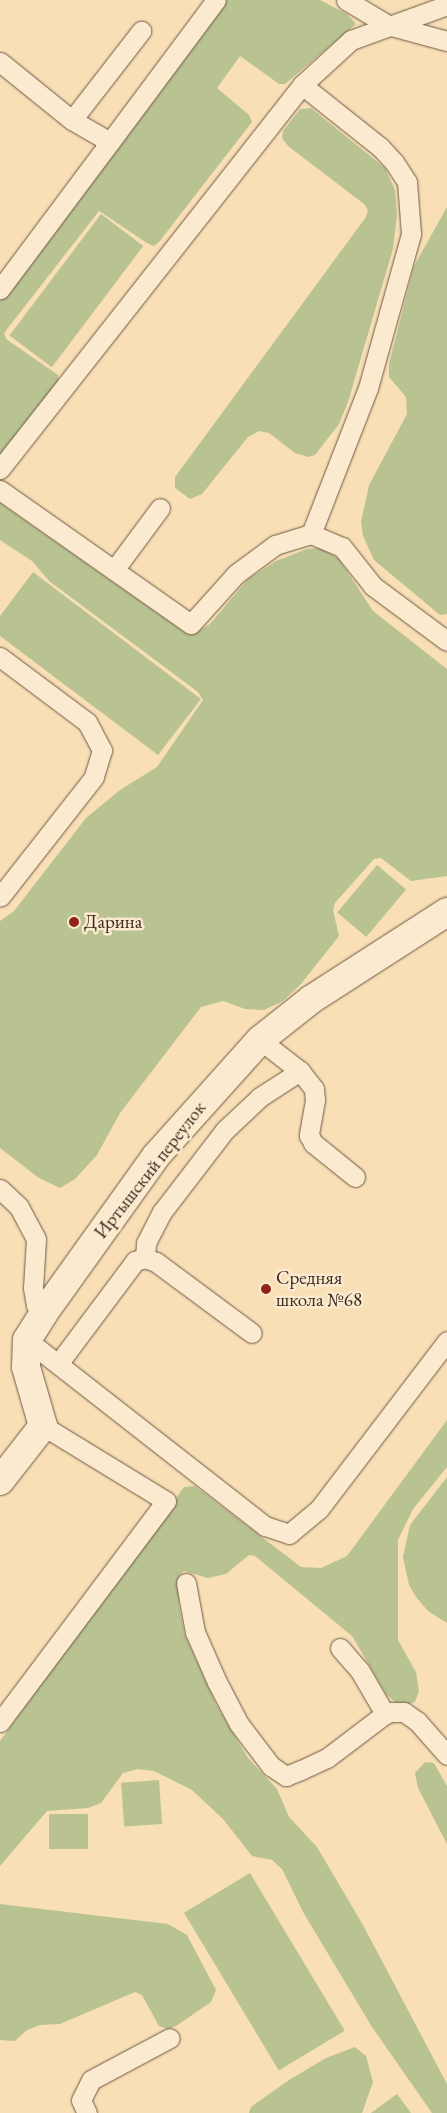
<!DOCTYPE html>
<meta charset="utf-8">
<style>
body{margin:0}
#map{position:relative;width:447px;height:2113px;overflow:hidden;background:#f9dfb5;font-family:"EB Garamond",serif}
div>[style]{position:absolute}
.green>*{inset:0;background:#b9c391;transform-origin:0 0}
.roads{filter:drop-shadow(0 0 1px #6d5845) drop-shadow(0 0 1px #6d5845)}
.service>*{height:19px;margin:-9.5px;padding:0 9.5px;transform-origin:9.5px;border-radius:9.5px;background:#fbeacf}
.minor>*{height:28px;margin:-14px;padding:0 14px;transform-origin:14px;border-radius:14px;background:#fbeacf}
.dots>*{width:14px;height:14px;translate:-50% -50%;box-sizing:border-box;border:2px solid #fbeacf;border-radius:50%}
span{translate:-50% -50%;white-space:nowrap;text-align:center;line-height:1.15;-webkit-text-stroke:5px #fbeacf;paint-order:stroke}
.poi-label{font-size:19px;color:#3e2b20}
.left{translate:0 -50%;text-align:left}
.street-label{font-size:19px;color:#3e2b20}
</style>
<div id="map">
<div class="green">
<div style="clip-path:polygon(227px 0,320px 0,347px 14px,356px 24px,285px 84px,279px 84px,240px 56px,217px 88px,249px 115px,252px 122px,159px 242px,154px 246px,147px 243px,99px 211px,4px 333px,6px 339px,58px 375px,59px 383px,0 457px,0 301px)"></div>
<div style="clip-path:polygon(311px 108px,385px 168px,395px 190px,397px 215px,393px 249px,348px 402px,339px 424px,315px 455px,308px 457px,295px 453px,269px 433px,259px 431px,248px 437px,202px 494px,190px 499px,175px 488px,175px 477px,366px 217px,368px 210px,364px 204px,288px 146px,282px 138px,283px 131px,300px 109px)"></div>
<div style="clip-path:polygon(447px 207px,447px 614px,440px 615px,374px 560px,363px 536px,361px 522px,369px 485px,407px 414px,406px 397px,389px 377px,389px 364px,414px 266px)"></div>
<div style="left:101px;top:214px;width:53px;height:152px;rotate:37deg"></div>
<div style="clip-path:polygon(0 503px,183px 631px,193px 634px,210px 624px,248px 579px,276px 561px,307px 549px,321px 548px,339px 559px,373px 611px,447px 669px,447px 876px,411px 881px,381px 858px,374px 859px,335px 903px,333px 910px,339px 936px,301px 984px,283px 1001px,264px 1010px,245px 1009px,223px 1001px,201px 1007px,120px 1113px,97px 1155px,75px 1179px,60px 1188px,39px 1178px,0 1148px,0 921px,14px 911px,86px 818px,120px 790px,157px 767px,203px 700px,198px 692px,49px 581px,32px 561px,0 540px)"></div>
<div style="clip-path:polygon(33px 572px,201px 699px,158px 755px,0 636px,0 616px)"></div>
<div style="left:377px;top:865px;width:38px;height:62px;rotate:40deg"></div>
<div style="clip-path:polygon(447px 1420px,447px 1467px,413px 1509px,398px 1540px,398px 1640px,416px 1672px,419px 1691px,415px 1702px,407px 1705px,396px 1703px,386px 1694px,352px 1636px,255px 1556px,249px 1555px,226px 1574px,208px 1578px,184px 1571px,179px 1576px,179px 1605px,185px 1635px,216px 1704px,248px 1758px,277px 1789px,289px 1817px,317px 1847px,363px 1925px,447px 2084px,447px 2113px,432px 2113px,372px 2027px,303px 1912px,282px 1869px,272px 1860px,252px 1856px,223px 1819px,192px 1790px,154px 1771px,138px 1769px,123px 1773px,101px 1803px,88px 1808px,47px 1811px,0 1866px,0 1741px,184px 1487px,195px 1486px,301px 1567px,321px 1568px,347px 1556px)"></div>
<div style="clip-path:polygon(447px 1477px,447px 1623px,428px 1611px,416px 1597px,409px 1585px,403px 1557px,410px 1525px)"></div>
<div style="clip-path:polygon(425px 1762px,434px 1763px,447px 1786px,447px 1844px,418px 1788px,415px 1773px)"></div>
<div style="left:159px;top:1780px;width:44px;height:38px;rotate:86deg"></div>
<div style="left:49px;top:1814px;width:39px;height:35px"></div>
<div style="left:250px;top:1873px;width:184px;height:77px;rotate:59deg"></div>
<div style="clip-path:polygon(0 1904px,168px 1924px,187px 1935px,216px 1990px,214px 1995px,211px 2002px,176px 2026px,168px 2029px,159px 2026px,142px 1995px,135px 1992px,60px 2024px,40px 2025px,27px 2030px,15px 2041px,0 2040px)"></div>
<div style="clip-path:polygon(355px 2047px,366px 2056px,373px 2082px,362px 2113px,249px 2113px,251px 2107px,289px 2080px,326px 2058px)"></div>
<div style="clip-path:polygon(397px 2094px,411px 2113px,371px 2113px)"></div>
</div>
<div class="roads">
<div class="service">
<div style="left:346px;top:0;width:49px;rotate:30.8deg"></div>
<div style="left:388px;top:25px;width:61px;rotate:15.2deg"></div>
<div style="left:0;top:62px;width:92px;rotate:38.9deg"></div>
<div style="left:72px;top:120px;width:44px;rotate:30.1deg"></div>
<div style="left:110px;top:142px;width:184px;rotate:126.8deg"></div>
<div style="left:302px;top:85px;width:100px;rotate:38.5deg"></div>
<div style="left:380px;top:147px;width:21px;rotate:47deg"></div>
<div style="left:394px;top:162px;width:24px;rotate:57deg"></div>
<div style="left:407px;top:182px;width:52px;rotate:85.6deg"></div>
<div style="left:411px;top:234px;width:160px;rotate:105.6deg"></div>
<div style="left:368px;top:388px;width:157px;rotate:111.3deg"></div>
<div style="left:72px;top:120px;width:113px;rotate:-52.2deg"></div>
<div style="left:110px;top:142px;width:177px;rotate:-53.3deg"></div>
<div style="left:0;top:469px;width:489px;rotate:-51.8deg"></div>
<div style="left:302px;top:85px;width:67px;rotate:-42.6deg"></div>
<div style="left:351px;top:40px;width:102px;rotate:-20deg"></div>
<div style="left:0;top:490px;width:233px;rotate:35.1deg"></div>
<div style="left:191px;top:624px;width:67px;rotate:-48deg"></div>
<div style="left:236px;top:574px;width:49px;rotate:-36.6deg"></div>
<div style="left:275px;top:545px;width:38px;rotate:-17deg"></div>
<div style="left:311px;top:534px;width:34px;rotate:23deg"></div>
<div style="left:342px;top:547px;width:50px;rotate:51.5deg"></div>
<div style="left:373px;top:586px;width:92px;rotate:36.6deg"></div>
<div style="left:114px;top:570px;width:77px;rotate:-53.4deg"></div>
<div style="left:0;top:657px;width:109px;rotate:36.8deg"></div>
<div style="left:87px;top:722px;width:32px;rotate:62deg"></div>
<div style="left:102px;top:750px;width:28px;rotate:107deg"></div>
<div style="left:94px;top:777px;width:152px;rotate:128.1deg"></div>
<div style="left:260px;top:1040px;width:51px;rotate:37.8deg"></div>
<div style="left:300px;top:1071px;width:23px;rotate:52deg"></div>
<div style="left:314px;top:1089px;width:11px;rotate:85deg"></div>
<div style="left:315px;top:1100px;width:36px;rotate:100deg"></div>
<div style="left:309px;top:1135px;width:9px;rotate:63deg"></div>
<div style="left:313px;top:1143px;width:54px;rotate:39deg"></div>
<div style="left:0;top:1189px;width:26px;rotate:43deg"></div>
<div style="left:19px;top:1207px;width:36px;rotate:62deg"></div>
<div style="left:36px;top:1239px;width:49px;rotate:93.5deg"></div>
<div style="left:33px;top:1288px;width:17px;rotate:80deg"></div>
<div style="left:36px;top:1305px;width:11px;rotate:52deg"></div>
<div style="left:145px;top:1258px;width:15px;rotate:-86deg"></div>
<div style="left:146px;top:1243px;width:35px;rotate:-63deg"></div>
<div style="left:162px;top:1212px;width:103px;rotate:-52.5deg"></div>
<div style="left:225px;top:1130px;width:48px;rotate:-43.3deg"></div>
<div style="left:260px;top:1097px;width:48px;rotate:-33deg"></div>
<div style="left:27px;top:1340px;width:302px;rotate:38deg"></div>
<div style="left:265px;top:1526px;width:25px;rotate:18deg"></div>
<div style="left:289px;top:1534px;width:39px;rotate:-40deg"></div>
<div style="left:319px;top:1509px;width:211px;rotate:-52.7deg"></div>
<div style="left:58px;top:1364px;width:129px;rotate:-53.2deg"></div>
<div style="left:135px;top:1261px;width:10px;rotate:-17deg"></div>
<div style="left:145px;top:1258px;width:12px;rotate:20deg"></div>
<div style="left:156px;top:1262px;width:119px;rotate:36.5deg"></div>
<div style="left:186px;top:1583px;width:50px;rotate:79.6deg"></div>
<div style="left:195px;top:1632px;width:55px;rotate:66.3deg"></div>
<div style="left:217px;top:1682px;width:47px;rotate:62.4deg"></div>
<div style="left:239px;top:1724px;width:53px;rotate:52.7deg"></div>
<div style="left:271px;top:1766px;width:18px;rotate:34deg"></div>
<div style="left:286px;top:1776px;width:16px;rotate:-22deg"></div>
<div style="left:301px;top:1770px;width:29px;rotate:-25deg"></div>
<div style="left:327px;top:1758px;width:73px;rotate:-37.2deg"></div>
<div style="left:385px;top:1714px;width:6px;rotate:-18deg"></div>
<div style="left:391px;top:1712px;width:13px"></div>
<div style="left:404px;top:1712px;width:16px;rotate:35deg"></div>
<div style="left:417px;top:1721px;width:45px;rotate:48.6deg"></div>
<div style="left:340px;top:1648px;width:30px;rotate:49deg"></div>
<div style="left:360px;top:1671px;width:50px;rotate:59.8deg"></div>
<div style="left:0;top:1722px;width:276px;rotate:-53.1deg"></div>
<div style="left:166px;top:1501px;width:144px;rotate:-148.6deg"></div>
<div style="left:87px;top:2113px;width:14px;rotate:-115deg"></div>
<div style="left:81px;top:2100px;width:22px;rotate:-63deg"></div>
<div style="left:91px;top:2080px;width:89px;rotate:-28deg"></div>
</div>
<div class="minor">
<div style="left:0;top:1481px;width:70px;rotate:-52deg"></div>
<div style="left:43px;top:1426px;width:61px;rotate:-106.1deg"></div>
<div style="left:26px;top:1367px;width:27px;rotate:-88deg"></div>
<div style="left:27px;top:1340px;width:31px;rotate:-58deg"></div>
<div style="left:43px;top:1314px;width:194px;rotate:-54.4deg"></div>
<div style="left:156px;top:1156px;width:156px;rotate:-48.1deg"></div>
<div style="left:260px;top:1040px;width:66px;rotate:-38.3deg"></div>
<div style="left:312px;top:999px;width:161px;rotate:-32.8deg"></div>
</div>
</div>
<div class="dots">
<div style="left:74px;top:922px;background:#8f2418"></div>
<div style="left:266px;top:1289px;background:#8f2418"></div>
</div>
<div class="poi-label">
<span class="left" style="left:84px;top:922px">Дарина</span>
<span class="left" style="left:276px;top:1289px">Средняя<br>школа №68</span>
</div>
<div class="street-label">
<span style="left:150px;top:1170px;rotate:-52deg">Иртышский переулок</span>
</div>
</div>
